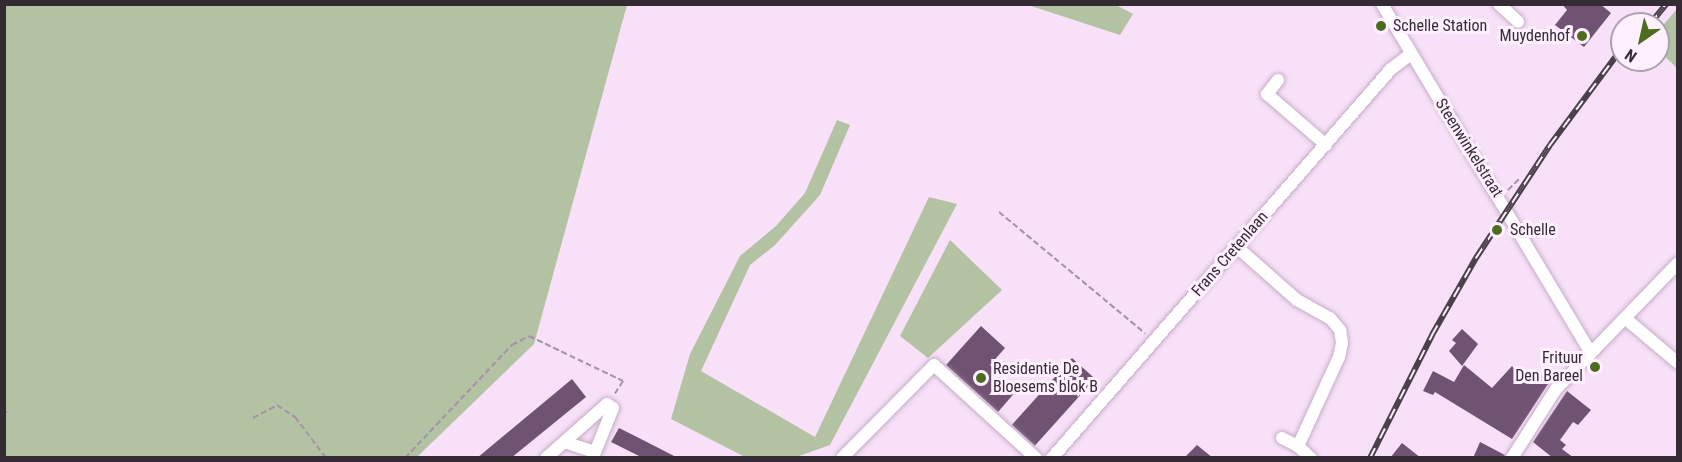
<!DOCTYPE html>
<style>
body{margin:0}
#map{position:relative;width:1682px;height:462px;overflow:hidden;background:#f7e0f8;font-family:"Roboto Condensed",sans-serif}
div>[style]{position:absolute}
.green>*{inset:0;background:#b3c2a3}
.building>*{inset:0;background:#705372;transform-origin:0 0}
.path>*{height:2px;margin-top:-1px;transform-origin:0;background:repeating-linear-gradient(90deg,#a493a5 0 6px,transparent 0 9px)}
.roads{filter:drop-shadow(0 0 2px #c4aec5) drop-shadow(0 0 2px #c4aec5)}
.minor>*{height:12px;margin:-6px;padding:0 6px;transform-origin:6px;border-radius:6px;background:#fff}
.rail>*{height:6px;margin-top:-3px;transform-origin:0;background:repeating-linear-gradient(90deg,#fef0ff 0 11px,#4b414b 0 22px);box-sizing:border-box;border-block:2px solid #4b414b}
.dots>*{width:16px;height:16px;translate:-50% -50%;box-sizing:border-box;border:3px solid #fef0ff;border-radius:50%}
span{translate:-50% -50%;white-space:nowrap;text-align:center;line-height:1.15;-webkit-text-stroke:6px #fef0ff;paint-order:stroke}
.poi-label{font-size:16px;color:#342b34}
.left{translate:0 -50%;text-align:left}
.right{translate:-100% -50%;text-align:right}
.street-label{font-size:16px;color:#342b34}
.frame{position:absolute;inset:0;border:6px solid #342b34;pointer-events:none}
.north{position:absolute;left:1610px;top:12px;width:60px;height:60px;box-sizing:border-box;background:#fef0ff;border:2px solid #ada1ae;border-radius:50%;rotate:214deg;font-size:16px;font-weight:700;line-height:24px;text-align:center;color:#342b34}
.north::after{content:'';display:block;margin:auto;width:21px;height:27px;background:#4e6c20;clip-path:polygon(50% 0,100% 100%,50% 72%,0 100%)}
</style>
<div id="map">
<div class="green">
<div style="clip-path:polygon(4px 5px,627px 5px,534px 344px,417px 457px,5px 457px)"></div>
<div style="clip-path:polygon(1028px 5px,1116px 5px,1133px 14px,1120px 35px)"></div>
<div style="clip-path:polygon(1677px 9px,1677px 68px,1658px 50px,1658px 31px)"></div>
<div style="clip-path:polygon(837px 120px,850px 125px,820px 195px,775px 245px,750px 265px,701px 371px,815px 437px,929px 197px,957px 204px,830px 445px,796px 457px,745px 457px,671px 419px,690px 354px,740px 256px,776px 226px,805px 193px)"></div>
<div style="clip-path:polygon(950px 240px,1002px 290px,928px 358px,900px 336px)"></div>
</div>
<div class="building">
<div style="clip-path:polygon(1562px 4px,1600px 4px,1611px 13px,1584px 47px,1555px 25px,1567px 10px)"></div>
<div style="clip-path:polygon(981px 326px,1005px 348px,990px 365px,1017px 390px,998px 412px,946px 365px)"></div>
<div style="clip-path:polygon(1462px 329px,1478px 344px,1462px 366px,1449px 351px,1456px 343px,1452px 340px)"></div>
<div style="left:1072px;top:358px;width:31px;height:90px;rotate:42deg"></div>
<div style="clip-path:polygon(1464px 365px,1492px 388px,1512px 366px,1523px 379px,1532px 369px,1550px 381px,1512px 439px,1435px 392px,1433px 395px,1423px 391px,1433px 371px,1454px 382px)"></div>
<div style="clip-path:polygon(572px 379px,586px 397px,511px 458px,477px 458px)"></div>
<div style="clip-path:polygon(1567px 391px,1591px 410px,1578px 425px,1573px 422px,1560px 440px,1566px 445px,1562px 449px,1574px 458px,1553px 458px,1533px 442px)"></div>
<div style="clip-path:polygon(619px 428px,639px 438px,678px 458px,643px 458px,611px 442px)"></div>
<div style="clip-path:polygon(1480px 442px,1505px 455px,1504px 458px,1473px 458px)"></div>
<div style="clip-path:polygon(1402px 443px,1421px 458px,1390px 458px)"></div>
<div style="clip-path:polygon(1197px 445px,1213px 458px,1184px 458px)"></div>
</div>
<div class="path">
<div style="left:1508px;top:190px;width:17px;rotate:-45deg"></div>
<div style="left:999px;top:212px;width:190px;rotate:39.7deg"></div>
<div style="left:4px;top:412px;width:3px"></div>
<div style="left:253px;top:418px;width:27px;rotate:-28deg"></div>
<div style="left:277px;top:405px;width:22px;rotate:34deg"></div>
<div style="left:295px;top:417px;width:51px;rotate:52.9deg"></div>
<div style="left:405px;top:458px;width:156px;rotate:-46.6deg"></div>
<div style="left:512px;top:345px;width:19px;rotate:-28deg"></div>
<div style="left:529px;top:336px;width:104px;rotate:25.6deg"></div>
<div style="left:623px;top:381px;width:17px;rotate:123deg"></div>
</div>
<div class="roads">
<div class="minor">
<div style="left:1382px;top:4px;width:407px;rotate:59.1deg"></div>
<div style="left:1499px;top:4px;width:26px;rotate:43deg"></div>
<div style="left:1278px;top:80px;width:18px;rotate:128deg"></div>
<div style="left:1267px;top:94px;width:78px;rotate:40.8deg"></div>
<div style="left:1237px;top:247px;width:80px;rotate:41.5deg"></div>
<div style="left:1297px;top:300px;width:38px;rotate:29deg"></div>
<div style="left:1330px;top:318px;width:16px;rotate:50deg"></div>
<div style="left:1340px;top:330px;width:13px;rotate:81deg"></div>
<div style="left:1342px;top:343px;width:14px;rotate:102deg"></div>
<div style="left:1339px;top:357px;width:98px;rotate:114.7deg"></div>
<div style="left:1298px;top:446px;width:18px;rotate:43deg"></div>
<div style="left:1626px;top:319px;width:68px;rotate:40.2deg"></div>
<div style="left:1282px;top:438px;width:18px;rotate:27deg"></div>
<div style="left:546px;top:458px;width:81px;rotate:-41.5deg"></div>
<div style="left:607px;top:404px;width:7px;rotate:34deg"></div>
<div style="left:613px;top:408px;width:48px;rotate:112.2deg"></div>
<div style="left:595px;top:452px;width:32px;rotate:-162deg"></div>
<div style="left:842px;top:458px;width:131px;rotate:-45.3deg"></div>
<div style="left:934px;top:365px;width:138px;rotate:42.4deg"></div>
<div style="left:1052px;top:458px;width:516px;rotate:-48.93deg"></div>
<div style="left:1391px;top:69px;width:25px;rotate:-37deg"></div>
<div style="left:1512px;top:458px;width:82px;rotate:-57.5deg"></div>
<div style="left:1556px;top:389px;width:175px;rotate:-45.9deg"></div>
</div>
</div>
<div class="rail">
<div style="left:1650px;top:24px;width:26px;rotate:-51deg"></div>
<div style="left:1370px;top:458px;width:138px;rotate:-63.2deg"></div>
<div style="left:1432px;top:335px;width:89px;rotate:-60.3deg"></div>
<div style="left:1476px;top:258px;width:135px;rotate:-56.8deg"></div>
<div style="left:1550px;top:145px;width:121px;rotate:-53.4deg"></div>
</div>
<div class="dots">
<div style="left:1381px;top:26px;background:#4e6c20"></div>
<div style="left:1582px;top:36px;background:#4e6c20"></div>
<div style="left:1497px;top:230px;background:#4e6c20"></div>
<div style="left:1595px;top:367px;background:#4e6c20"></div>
<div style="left:981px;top:378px;background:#4e6c20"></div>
</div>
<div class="poi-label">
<span class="left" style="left:1393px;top:26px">Schelle Station</span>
<span class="right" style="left:1570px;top:36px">Muydenhof</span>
<span class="left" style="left:1510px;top:230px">Schelle</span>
<span class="right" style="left:1583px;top:367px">Frituur<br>Den Bareel</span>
<span class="left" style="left:993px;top:378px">Residentie De<br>Bloesems blok B</span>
</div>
<div class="street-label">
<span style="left:1469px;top:148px;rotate:58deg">Steenwinkelstraat</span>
<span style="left:1230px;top:254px;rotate:-49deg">Frans Cretenlaan</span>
</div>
<div class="frame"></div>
<div class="north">N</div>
</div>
